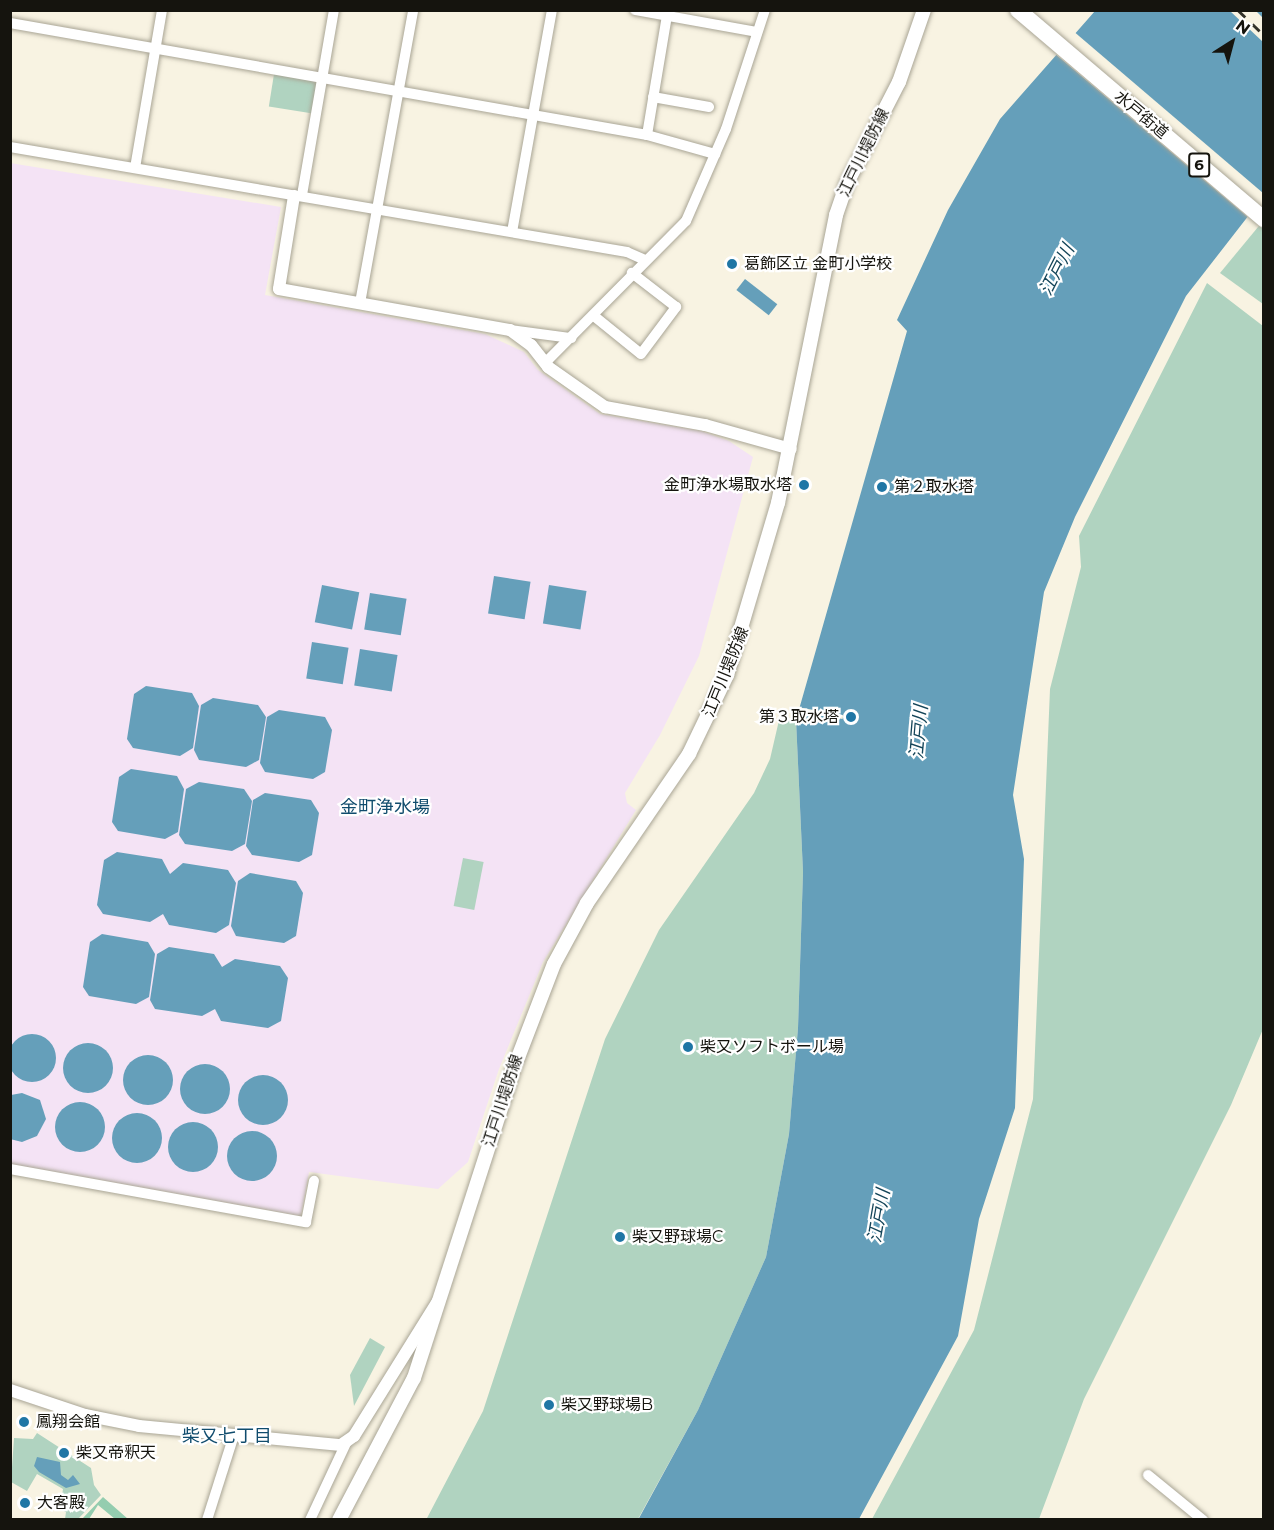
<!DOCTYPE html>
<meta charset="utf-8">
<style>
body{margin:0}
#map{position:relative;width:1274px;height:1530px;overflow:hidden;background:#f8f3e2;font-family:Montserrat,"Noto Sans JP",sans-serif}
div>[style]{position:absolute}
.industrial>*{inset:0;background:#f4e3f5}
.green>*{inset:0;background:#b0d3c0;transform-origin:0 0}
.forest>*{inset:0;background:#94cdaf}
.water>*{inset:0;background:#659fba;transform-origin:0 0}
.round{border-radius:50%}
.pier>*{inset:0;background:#f8f3e2;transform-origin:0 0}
.roads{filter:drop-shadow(0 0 2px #a9a595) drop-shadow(0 0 2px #a9a595)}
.minor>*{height:10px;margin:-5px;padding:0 5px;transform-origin:5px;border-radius:5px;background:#fff}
.tertiary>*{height:12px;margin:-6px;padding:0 6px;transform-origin:6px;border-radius:6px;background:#fff}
.secondary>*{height:14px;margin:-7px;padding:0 7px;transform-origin:7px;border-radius:7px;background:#fff}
.trunk>*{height:16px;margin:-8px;padding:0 8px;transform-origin:8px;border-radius:8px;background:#fff}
.rail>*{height:3px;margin-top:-1.5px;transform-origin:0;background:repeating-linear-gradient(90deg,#313028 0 10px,transparent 0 20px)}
.dots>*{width:16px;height:16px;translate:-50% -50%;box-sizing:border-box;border:3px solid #fff;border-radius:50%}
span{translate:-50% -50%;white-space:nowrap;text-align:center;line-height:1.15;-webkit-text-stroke:4.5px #fff;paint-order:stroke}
.shield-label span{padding:2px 4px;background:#fff;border:2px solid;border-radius:4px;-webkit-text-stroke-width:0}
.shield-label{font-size:15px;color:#15140e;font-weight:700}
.street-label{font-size:16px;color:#15140e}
.poi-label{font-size:16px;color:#15140e}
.left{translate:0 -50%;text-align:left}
.right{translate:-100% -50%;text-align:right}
.water-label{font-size:18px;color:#144559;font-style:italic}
.neighbourhood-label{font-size:18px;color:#104c6d}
.frame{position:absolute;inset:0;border:12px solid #15140e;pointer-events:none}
.north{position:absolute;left:1202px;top:12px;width:60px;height:60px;-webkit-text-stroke:4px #fff;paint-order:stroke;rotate:36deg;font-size:16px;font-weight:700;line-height:24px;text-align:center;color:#15140e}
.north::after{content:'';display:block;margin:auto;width:21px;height:27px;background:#15140e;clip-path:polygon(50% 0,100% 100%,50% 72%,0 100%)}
</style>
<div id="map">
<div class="industrial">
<div style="clip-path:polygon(10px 163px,281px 207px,265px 295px,485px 334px,524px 352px,538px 370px,600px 414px,701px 431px,729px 441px,753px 457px,699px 656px,660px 735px,625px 793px,627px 803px,636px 810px,543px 962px,499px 1069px,468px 1162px,438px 1189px,309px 1172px,301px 1216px,11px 1164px)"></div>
</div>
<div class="green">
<div style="left:274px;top:74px;width:46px;height:33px;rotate:9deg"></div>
<div style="clip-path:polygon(1263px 221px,1263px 304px,1220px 273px)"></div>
<div style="clip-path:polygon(1207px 283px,1263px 326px,1263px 1029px,1231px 1105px,1084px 1399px,1039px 1519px,872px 1519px,974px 1330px,1033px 1099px,1050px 689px,1081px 567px,1079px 536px)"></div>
<div style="clip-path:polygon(780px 716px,796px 720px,803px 872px,798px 1028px,789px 1134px,766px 1257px,698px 1410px,638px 1519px,426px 1520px,483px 1411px,605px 1039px,659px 930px,754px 793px,770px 759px)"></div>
<div style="left:463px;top:858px;width:21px;height:49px;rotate:11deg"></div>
<div style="clip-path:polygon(370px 1338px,385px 1347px,354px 1406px,350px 1375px)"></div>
<div style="clip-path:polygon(37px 1433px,91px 1468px,94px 1485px,101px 1495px,78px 1519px,65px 1519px,66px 1512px,60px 1509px,63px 1489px,37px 1474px,27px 1491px,11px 1482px,14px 1438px,33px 1439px)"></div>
</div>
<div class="forest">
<div style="clip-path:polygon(103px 1497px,128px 1519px,115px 1519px,98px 1505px,89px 1519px,82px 1519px)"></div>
</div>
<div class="water">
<div style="clip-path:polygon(1095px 11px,1263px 11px,1263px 197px,1186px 296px,1075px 517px,1044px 592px,1013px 795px,1024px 859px,1015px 1108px,979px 1219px,958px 1336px,859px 1519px,638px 1520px,698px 1410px,766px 1257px,789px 1134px,798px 1028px,803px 872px,796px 720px,907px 331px,897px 320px,948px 210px,1000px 119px)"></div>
<div style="left:745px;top:279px;width:41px;height:14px;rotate:38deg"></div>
<div style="left:494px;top:576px;width:37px;height:38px;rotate:9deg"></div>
<div style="left:322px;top:585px;width:38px;height:38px;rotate:11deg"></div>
<div style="left:549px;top:585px;width:38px;height:39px;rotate:9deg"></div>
<div style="left:370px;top:593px;width:37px;height:37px;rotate:9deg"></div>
<div style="left:312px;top:642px;width:37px;height:37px;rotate:9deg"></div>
<div style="left:360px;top:649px;width:38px;height:37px;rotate:9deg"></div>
<div style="clip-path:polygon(146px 686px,192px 693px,199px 706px,193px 748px,180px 756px,133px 748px,127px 739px,134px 694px)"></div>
<div style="clip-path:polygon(213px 698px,258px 705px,266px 717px,259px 760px,246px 767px,199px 760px,194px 750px,201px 705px)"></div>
<div style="clip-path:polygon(279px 710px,325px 717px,332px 730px,325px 772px,313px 779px,265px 772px,260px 763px,267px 717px)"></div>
<div style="clip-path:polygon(131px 769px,177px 776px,184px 789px,178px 832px,165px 839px,118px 831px,112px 822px,119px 777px)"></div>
<div style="clip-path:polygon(199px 782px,244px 789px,252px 801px,245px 844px,232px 851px,185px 844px,179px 835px,186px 789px)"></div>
<div style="clip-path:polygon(265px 793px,311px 800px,319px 813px,312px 855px,299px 862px,252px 855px,246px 846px,253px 800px)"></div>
<div style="clip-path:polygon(117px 852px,162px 859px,170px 874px,183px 863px,228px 870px,236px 883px,229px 925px,216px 933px,169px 925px,163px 914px,150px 922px,103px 914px,97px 905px,104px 860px)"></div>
<div style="clip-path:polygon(250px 873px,296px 881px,303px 893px,296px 936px,284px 943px,236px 936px,231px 926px,238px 881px)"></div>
<div style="clip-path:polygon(102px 934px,148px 942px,155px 954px,149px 997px,136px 1004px,89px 996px,83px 987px,90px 942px)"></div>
<div style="clip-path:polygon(169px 947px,214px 954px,222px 967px,235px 959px,280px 966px,288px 978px,281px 1021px,268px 1028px,221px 1021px,215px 1009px,202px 1016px,155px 1009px,150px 1000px,157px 954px)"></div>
<div class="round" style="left:8px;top:1034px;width:48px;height:48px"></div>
<div class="round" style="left:63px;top:1043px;width:50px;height:50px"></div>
<div class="round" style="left:123px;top:1055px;width:50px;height:50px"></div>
<div class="round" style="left:180px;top:1064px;width:50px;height:50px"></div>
<div class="round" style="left:238px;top:1075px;width:50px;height:50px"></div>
<div style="clip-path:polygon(22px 1093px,40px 1100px,46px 1119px,37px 1136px,22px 1142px,10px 1139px,11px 1095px)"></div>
<div class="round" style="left:55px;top:1102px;width:50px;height:50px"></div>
<div class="round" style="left:112px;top:1113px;width:50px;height:50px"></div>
<div class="round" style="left:168px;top:1122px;width:50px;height:50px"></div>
<div class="round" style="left:227px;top:1131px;width:50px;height:50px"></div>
<div style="clip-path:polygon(37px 1457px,60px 1462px,61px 1475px,68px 1480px,73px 1475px,80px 1484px,66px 1488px,39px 1472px,34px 1466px)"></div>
</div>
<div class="pier">
<div style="clip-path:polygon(1230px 11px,1256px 11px,1263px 18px,1263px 42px)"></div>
<div style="clip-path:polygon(1072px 30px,1263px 193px,1264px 202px,1250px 219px,1053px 52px)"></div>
<div style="left:797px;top:707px;width:47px;height:4px;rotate:10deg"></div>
</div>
<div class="roads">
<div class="minor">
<div style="left:635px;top:10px;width:124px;rotate:10.2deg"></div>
<div style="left:10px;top:23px;width:647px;rotate:9.97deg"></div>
<div style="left:647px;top:135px;width:71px;rotate:15.6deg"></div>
<div style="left:653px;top:97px;width:57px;rotate:10.1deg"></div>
<div style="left:647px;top:135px;width:127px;rotate:-80.5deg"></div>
<div style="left:10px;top:147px;width:626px;rotate:9.66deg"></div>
<div style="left:627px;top:252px;width:20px;rotate:24deg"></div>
<div style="left:135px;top:168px;width:160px;rotate:-80.3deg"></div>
<div style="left:302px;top:195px;width:188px;rotate:-80.2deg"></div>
<div style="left:512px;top:232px;width:226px;rotate:-79.8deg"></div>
<div style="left:360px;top:303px;width:298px;rotate:-79.7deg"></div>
<div style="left:594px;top:316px;width:60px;rotate:39deg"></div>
<div style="left:641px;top:354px;width:59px;rotate:-53.3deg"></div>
<div style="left:676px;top:307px;width:56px;rotate:-142.3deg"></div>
<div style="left:510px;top:330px;width:62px;rotate:7.5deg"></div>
<div style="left:545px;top:363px;width:200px;rotate:-45.2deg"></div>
<div style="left:686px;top:221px;width:100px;rotate:-66.5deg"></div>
<div style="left:726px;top:129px;width:125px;rotate:-71.9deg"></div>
<div style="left:10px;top:1169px;width:301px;rotate:10.2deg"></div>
<div style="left:306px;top:1222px;width:42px;rotate:-79deg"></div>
<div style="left:1148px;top:1475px;width:71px;rotate:39.3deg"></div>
<div style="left:207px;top:1520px;width:89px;rotate:-72.4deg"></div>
<div style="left:310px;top:1520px;width:85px;rotate:-64.9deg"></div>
</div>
<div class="tertiary">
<div style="left:294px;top:196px;width:94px;rotate:99.2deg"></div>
<div style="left:279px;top:289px;width:235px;rotate:10.1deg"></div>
<div style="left:510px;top:330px;width:26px;rotate:36deg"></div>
<div style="left:531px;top:345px;width:28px;rotate:52deg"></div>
<div style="left:548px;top:367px;width:70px;rotate:35.1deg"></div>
<div style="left:605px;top:407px;width:102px;rotate:10.2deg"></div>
<div style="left:705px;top:425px;width:89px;rotate:15.6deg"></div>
<div style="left:10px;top:1390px;width:79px;rotate:18.4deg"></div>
<div style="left:85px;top:1415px;width:55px;rotate:11.5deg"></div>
<div style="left:139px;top:1426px;width:203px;rotate:5.4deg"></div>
<div style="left:341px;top:1445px;width:16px;rotate:-35deg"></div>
<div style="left:354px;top:1436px;width:159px;rotate:-58.1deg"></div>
</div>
<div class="secondary">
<div style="left:339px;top:1520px;width:161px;rotate:-62.2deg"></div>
<div style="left:414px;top:1378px;width:326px;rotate:-72.1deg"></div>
<div style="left:514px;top:1068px;width:111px;rotate:-69deg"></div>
<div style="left:554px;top:964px;width:69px;rotate:-61.6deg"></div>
<div style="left:587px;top:903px;width:181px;rotate:-55.6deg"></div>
<div style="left:689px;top:754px;width:88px;rotate:-64.3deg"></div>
<div style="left:727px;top:675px;width:179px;rotate:-73.5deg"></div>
<div style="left:778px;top:503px;width:294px;rotate:-78.6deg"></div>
<div style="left:836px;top:215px;width:34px;rotate:-71deg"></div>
<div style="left:847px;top:183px;width:114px;rotate:-62.8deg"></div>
<div style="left:899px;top:82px;width:76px;rotate:-70.9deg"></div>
</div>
<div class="trunk">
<div style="left:1018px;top:10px;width:323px;rotate:40.4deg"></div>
</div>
</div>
<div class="rail">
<div style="left:1238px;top:10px;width:36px;rotate:44deg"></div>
</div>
<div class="dots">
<div style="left:732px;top:264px;background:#1f76a5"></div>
<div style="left:804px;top:485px;background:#1f76a5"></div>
<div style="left:882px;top:487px;background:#1f76a5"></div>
<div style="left:851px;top:717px;background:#1f76a5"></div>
<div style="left:688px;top:1047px;background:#1f76a5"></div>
<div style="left:620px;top:1237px;background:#1f76a5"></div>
<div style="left:549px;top:1405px;background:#1f76a5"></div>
<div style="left:24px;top:1422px;background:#1f76a5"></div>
<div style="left:64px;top:1453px;background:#1f76a5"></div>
<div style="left:25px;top:1503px;background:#1f76a5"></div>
</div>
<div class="shield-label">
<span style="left:1199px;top:165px">6</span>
</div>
<div class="street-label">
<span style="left:1141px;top:115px;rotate:40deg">水戸街道</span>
<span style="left:864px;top:153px;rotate:-64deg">江戸川堤防線</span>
<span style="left:726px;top:672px;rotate:-68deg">江戸川堤防線</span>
<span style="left:503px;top:1101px;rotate:-72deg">江戸川堤防線</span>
</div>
<div class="poi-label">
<span class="left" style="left:744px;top:264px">葛飾区立 金町小学校</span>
<span class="right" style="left:792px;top:485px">金町浄水場取水塔</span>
<span class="left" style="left:894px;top:487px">第２取水塔</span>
<span class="right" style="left:839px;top:717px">第３取水塔</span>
<span class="left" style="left:700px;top:1047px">柴又ソフトボール場</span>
<span class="left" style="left:632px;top:1237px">柴又野球場C</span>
<span class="left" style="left:561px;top:1405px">柴又野球場B</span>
<span class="left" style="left:36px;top:1422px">鳳翔会館</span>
<span class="left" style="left:76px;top:1453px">柴又帝釈天</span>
<span class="left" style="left:37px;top:1503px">大客殿</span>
</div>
<div class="water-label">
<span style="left:1057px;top:270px;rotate:-63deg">江戸川</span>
<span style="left:919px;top:732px;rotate:-85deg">江戸川</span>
<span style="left:879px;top:1216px;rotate:-80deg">江戸川</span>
</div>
<div class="neighbourhood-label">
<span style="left:385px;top:807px">金町浄水場</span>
<span style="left:227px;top:1436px">柴又七丁目</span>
</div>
<div class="frame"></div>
<div class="north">N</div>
</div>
